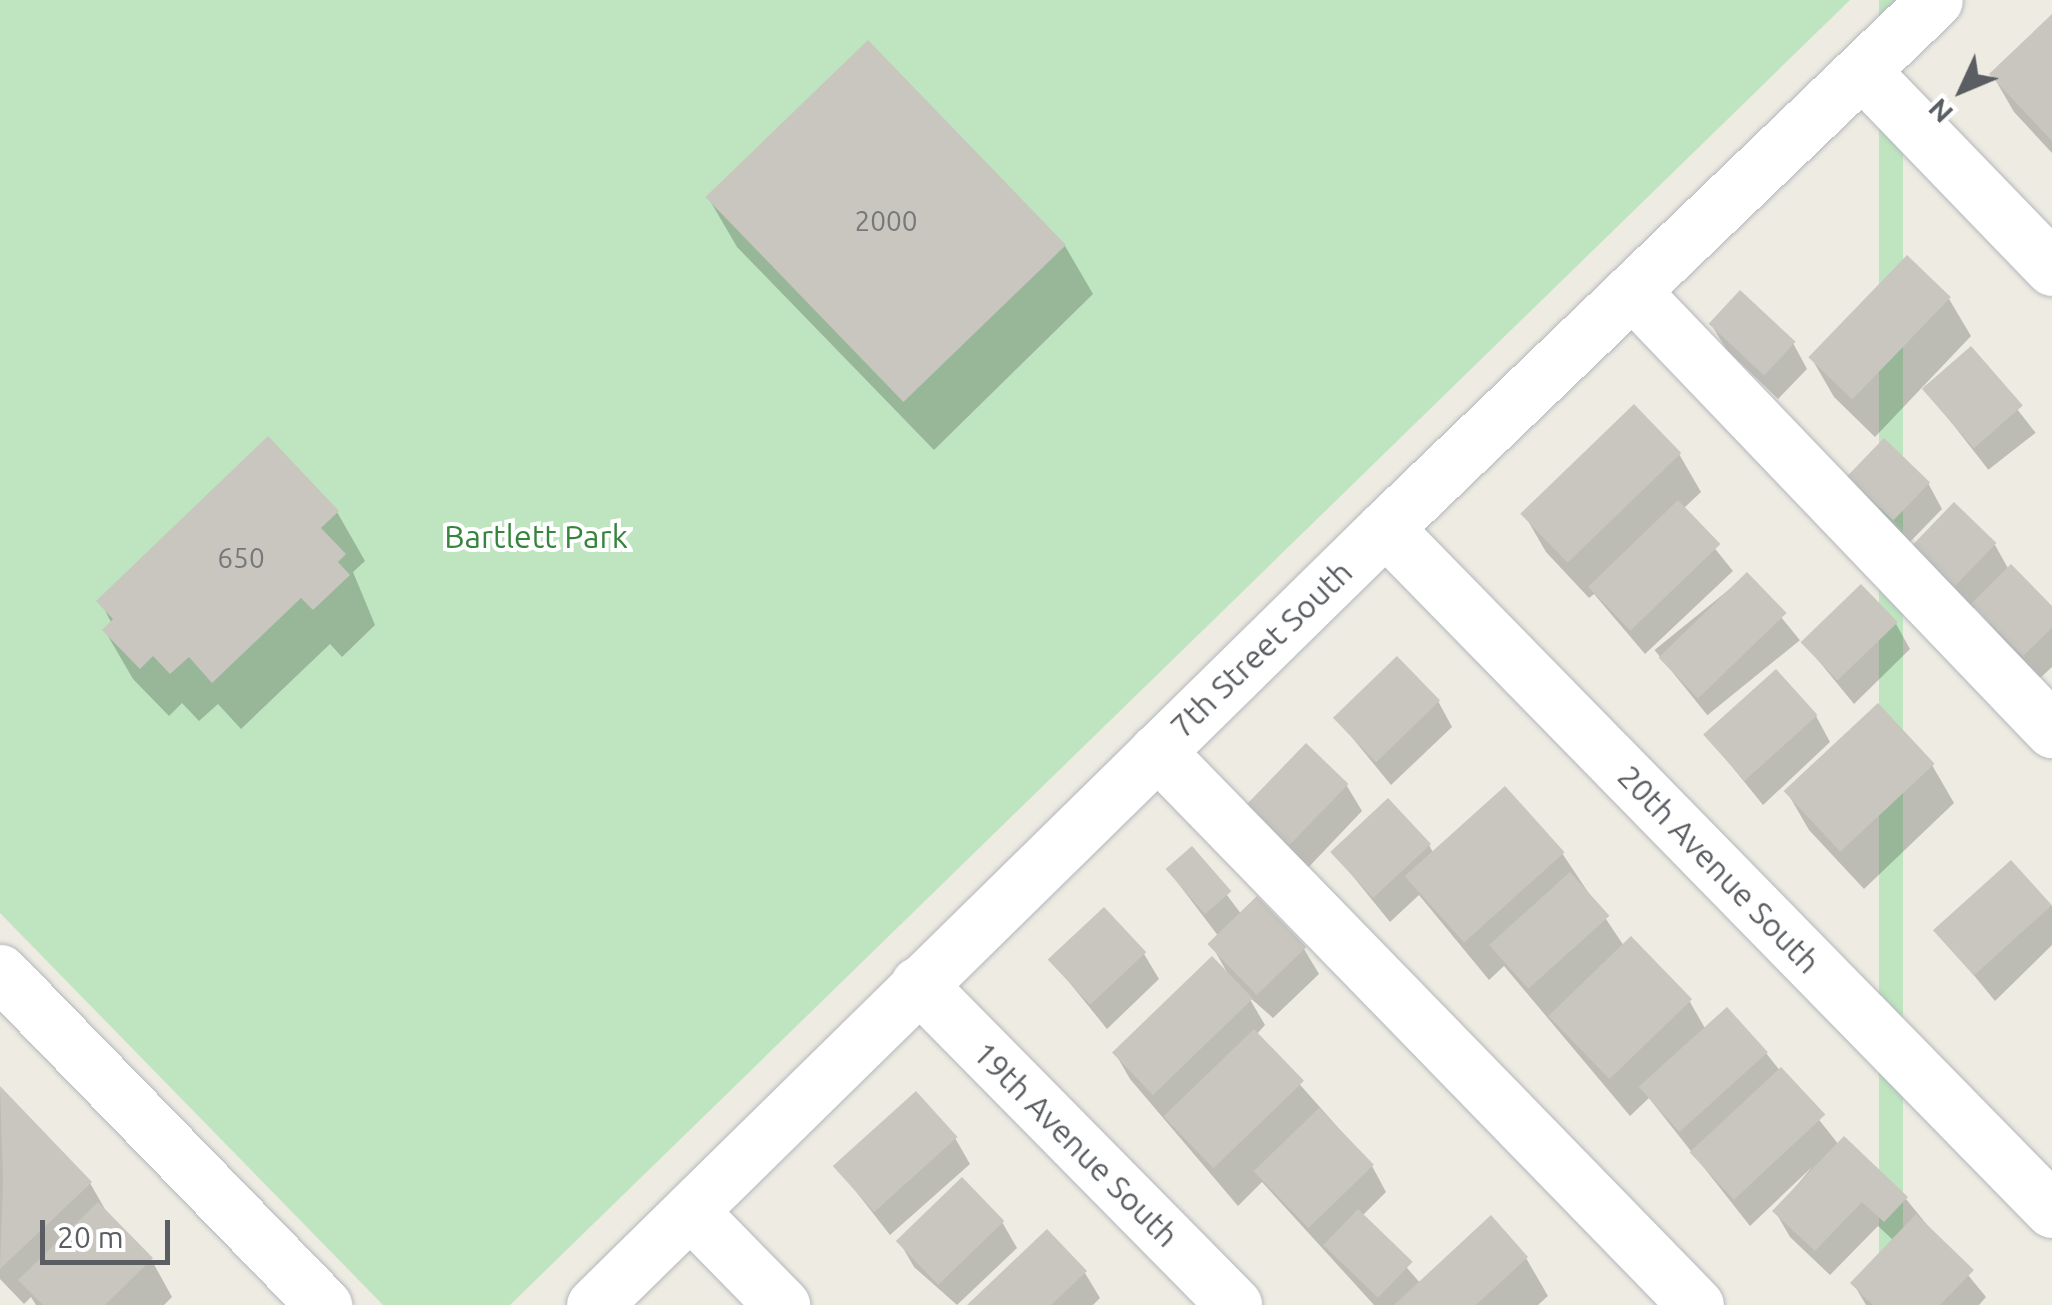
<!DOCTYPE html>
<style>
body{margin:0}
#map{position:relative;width:2052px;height:1305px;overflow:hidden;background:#edebe2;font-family:Ubuntu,sans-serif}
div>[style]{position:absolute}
.green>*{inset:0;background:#bee5bf;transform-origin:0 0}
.shadow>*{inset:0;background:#0003;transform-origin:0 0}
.building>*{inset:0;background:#c8c6bf;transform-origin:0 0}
.roads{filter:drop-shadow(0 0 2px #b4b7bc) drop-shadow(0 0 2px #b4b7bc)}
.minor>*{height:55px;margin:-27.5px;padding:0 27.5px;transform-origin:27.5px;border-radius:27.5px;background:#fff}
span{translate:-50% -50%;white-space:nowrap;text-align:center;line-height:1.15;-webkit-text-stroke:8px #fff;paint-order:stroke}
.number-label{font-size:28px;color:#767879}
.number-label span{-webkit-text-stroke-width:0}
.park-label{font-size:32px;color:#36853d}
.street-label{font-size:32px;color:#5a5e62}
.north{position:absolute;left:1912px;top:40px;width:100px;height:100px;-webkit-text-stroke:8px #fff;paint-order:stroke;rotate:226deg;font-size:28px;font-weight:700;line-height:40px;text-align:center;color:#5a5e62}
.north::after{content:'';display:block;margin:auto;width:35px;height:45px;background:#5a5e62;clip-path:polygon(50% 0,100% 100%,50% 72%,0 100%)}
.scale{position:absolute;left:40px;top:1220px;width:130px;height:45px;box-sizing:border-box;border:5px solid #5a5e62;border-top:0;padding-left:12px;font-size:30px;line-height:35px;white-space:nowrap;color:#5a5e62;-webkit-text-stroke:8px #fff;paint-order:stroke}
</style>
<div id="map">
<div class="green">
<div style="clip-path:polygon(0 0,1850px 0,510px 1305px,383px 1305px,0 913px)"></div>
<div style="left:1879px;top:0;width:24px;height:1872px"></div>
</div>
<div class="shadow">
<div style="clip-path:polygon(2052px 17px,2052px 153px,2014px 112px,1992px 74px)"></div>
<div style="clip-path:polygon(709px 199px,1065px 246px,1093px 294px,934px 450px,737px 247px)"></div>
<div style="clip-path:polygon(1949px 299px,1971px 336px,1875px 437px,1834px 397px,1812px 359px)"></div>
<div style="clip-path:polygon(1711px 324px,1793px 343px,1807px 369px,1778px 399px,1726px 349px)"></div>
<div style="left:1971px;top:350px;width:105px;height:60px;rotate:52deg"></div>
<div style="clip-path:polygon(1679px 454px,1701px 492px,1683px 509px,1733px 571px,1645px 654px,1594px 594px,1589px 598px,1546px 552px,1524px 514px)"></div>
<div style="clip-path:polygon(1850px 476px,1928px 483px,1942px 509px,1908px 544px,1865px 502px)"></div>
<div style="clip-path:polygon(337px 512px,365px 561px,353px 572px,375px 625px,342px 657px,330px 644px,241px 729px,218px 704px,199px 721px,182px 703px,169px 716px,133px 679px,105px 631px,112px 624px,100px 601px)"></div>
<div style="clip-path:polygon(1995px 545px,2009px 570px,2052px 609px,2052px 667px,2038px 680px,1975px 607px,1972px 610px,1931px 572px,1916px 546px)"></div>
<div style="left:1747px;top:575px;width:84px;height:119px;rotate:51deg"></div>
<div style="clip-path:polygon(1896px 624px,1910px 649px,1854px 704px,1804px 643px)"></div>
<div style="clip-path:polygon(1438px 701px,1452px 727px,1391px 785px,1336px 718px)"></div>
<div style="clip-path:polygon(1816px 716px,1830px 742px,1763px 805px,1708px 737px)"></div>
<div style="clip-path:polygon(1306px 746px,1347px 786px,1362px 811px,1304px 872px,1263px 832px)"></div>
<div style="clip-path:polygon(1932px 765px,1954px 803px,1864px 889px,1809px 830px,1787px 792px)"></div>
<div style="clip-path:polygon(1429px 845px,1435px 856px,1562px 853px,1624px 946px,1690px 1002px,1706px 1030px,1766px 1053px,1839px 1145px,1906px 1199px,1986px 1297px,1979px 1305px,1866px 1305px,1853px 1283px,1894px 1241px,1878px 1226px,1830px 1275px,1790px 1237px,1775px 1211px,1812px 1167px,1750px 1226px,1649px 1098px,1630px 1116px,1504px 966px,1489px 980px,1419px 895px,1390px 922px,1334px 853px)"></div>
<div style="clip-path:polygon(1192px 849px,1242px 915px,1257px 900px,1304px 949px,1319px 974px,1273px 1018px,1248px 996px,1265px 1025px,1256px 1035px,1372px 1166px,1386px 1192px,1362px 1216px,1421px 1284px,1526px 1258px,1548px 1296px,1538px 1305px,1374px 1305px,1262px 1182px,1238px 1206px,1130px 1079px,1115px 1053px,1228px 974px,1211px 944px,1219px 937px,1168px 870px)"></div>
<div style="clip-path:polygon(2011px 864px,2052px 906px,2052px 945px,1995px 1001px,1940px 934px)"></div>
<div style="clip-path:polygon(1144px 954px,1159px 979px,1107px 1029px,1052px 961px)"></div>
<div style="clip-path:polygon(0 1090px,90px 1183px,110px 1218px,151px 1259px,172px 1297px,164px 1305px,36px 1305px,31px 1297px,24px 1304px,0 1279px)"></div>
<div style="clip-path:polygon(955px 1138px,970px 1164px,890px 1235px,836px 1166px)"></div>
<div style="clip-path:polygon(1002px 1222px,1017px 1248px,957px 1305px,914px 1267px,899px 1241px)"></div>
<div style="clip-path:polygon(1085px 1273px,1100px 1298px,1093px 1305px,970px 1305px)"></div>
</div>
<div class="building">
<div style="clip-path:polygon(2052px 14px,2052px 141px,1989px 74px)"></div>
<div style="left:868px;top:40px;width:285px;height:226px;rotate:46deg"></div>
<div style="left:1907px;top:255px;width:61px;height:142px;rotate:44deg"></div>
<div style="left:1740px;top:290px;width:76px;height:46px;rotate:43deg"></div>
<div style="left:1971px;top:346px;width:79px;height:65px;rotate:49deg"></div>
<div style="left:1634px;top:404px;width:68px;height:158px;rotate:46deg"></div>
<div style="clip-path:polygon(268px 436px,339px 511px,321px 528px,346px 554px,338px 562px,350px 575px,313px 610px,301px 598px,212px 683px,189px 657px,170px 674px,153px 656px,140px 669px,102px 630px,113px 619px,96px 601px)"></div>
<div style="left:1884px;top:438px;width:64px;height:53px;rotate:44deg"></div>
<div style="left:1678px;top:500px;width:61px;height:125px;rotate:46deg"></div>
<div style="left:1954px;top:502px;width:59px;height:60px;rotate:44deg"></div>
<div style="clip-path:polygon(2011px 564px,2052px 606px,2052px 628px,2023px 656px,1971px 604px)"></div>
<div style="left:1747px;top:572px;width:57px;height:123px;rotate:46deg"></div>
<div style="left:1861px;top:584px;width:53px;height:84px;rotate:46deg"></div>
<div style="left:1397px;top:656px;width:62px;height:89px;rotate:46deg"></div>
<div style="left:1776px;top:669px;width:62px;height:98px;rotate:48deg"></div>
<div style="left:1878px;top:703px;width:83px;height:129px;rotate:47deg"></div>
<div style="left:1306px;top:743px;width:59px;height:88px;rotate:44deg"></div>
<div style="left:1505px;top:786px;width:89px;height:135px;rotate:48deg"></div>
<div style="left:1388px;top:798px;width:63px;height:79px;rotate:47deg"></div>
<div style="left:1192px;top:846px;width:60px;height:35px;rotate:49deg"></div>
<div style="left:2011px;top:860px;width:61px;height:105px;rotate:48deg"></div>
<div style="left:1570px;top:872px;width:59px;height:109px;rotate:48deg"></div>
<div style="left:1257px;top:896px;width:71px;height:69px;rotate:46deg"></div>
<div style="left:1104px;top:907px;width:62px;height:77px;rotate:47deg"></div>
<div style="left:1631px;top:936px;width:88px;height:115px;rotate:46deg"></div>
<div style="left:1212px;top:956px;width:59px;height:139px;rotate:46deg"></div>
<div style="left:1727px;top:1007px;width:61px;height:119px;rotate:48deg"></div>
<div style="left:1254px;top:1029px;width:72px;height:126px;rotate:46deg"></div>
<div style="left:1781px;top:1067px;width:65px;height:125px;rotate:47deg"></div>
<div style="clip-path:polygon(0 1086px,92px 1182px,0 1269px,3px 1179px)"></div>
<div style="left:916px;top:1091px;width:62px;height:112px;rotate:48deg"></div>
<div style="left:1319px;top:1108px;width:79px;height:91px;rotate:46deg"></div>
<div style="clip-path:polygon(1844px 1136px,1908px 1197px,1884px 1222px,1862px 1202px,1815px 1251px,1772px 1211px)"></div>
<div style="left:962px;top:1177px;width:61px;height:92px;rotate:46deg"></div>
<div style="clip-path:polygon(98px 1202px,153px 1258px,105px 1305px,43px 1305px,18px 1280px)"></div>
<div style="left:1358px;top:1209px;width:76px;height:50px;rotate:44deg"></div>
<div style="clip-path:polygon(1916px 1214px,1974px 1270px,1940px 1305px,1873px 1305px,1850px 1283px)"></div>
<div style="clip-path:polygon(1491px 1215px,1528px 1257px,1476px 1305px,1394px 1305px)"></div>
<div style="clip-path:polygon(1047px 1229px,1087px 1271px,1051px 1305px,967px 1305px)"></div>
</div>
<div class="roads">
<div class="minor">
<div style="left:1862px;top:71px;width:274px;rotate:46deg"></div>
<div style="left:1632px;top:291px;width:608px;rotate:46.27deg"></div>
<div style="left:1385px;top:528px;width:954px;rotate:45.64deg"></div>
<div style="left:1157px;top:751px;width:773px;rotate:45.79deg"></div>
<div style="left:0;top:972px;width:465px;rotate:45.8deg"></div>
<div style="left:918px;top:984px;width:450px;rotate:45.4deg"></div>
<div style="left:690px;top:1211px;width:132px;rotate:45.6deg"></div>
<div style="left:594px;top:1305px;width:1109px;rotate:-44.49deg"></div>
<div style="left:1385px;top:528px;width:762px;rotate:-43.83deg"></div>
</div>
</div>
<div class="number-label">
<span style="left:886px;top:221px">2000</span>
<span style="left:241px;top:558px">650</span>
</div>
<div class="park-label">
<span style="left:536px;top:536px">Bartlett Park</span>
</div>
<div class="street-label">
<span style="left:1261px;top:649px;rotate:-44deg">7th Street South</span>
<span style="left:1719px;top:869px;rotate:46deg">20th Avenue South</span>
<span style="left:1076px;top:1144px;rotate:45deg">19th Avenue South</span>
</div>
<div class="north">N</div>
<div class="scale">20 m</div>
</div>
